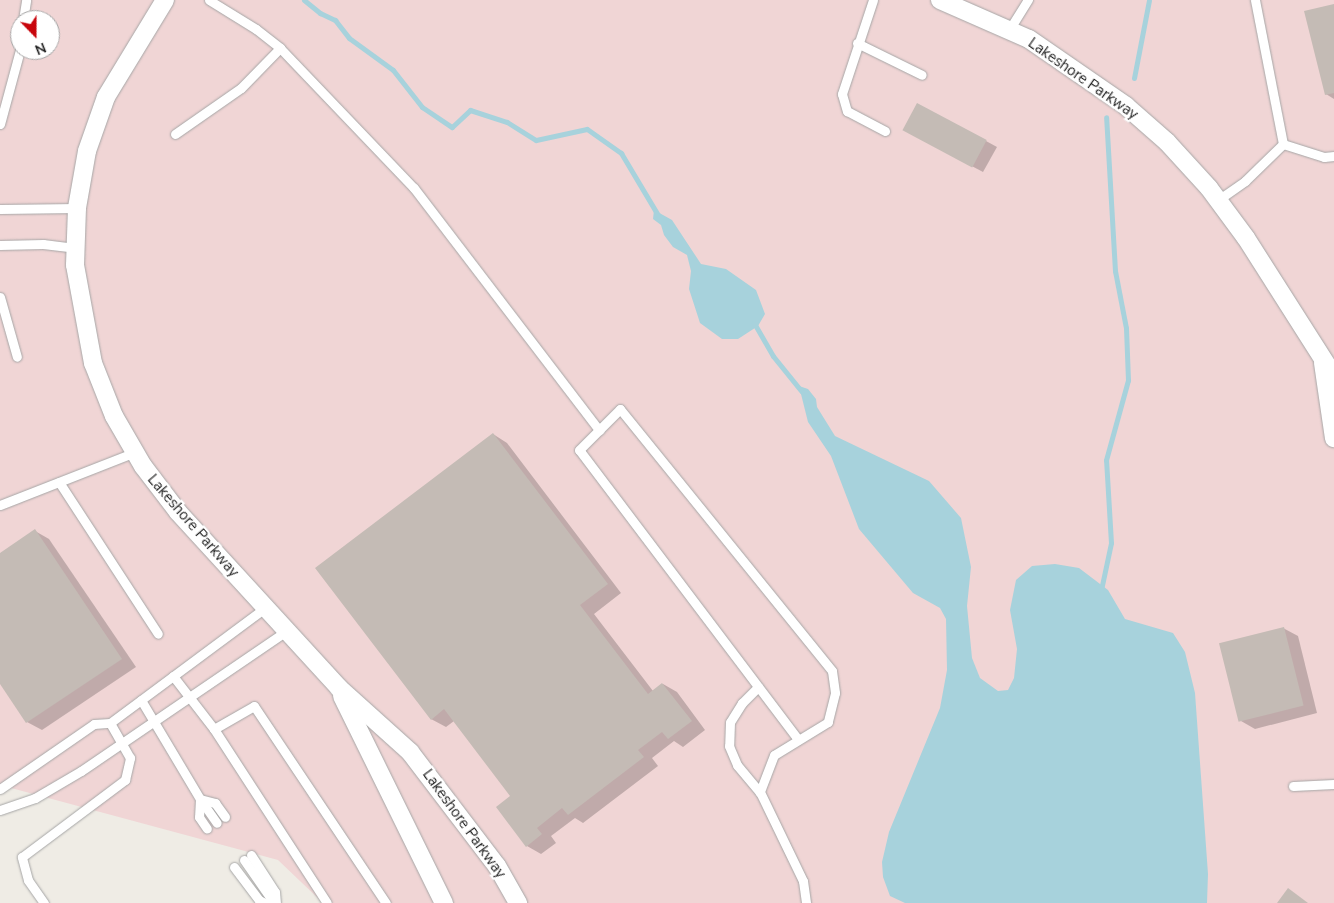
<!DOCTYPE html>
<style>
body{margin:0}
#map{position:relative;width:1334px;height:903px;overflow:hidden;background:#efece5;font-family:"Nunito Sans",sans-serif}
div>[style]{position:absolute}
.commercial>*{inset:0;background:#f0d5d5}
.water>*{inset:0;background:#a7d2dc}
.shadow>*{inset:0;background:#0003}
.stream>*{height:5px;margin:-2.5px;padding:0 2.5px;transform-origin:2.5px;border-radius:2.5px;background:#a7d2dc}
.building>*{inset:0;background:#c4bbb5;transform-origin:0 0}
.roads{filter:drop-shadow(0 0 1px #a6a6a6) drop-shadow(0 0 1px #a6a6a6)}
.service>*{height:9px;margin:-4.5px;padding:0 4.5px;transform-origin:4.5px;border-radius:4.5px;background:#fff}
.minor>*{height:18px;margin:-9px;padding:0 9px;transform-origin:9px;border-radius:9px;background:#fff}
span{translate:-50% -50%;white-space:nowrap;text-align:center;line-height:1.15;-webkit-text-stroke:4.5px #fff;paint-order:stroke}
.street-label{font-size:15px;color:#1f1f1f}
.north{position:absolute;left:10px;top:10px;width:50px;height:50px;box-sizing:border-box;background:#fff;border:1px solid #a5a5a5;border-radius:50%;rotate:158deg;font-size:14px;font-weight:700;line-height:20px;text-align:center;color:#1f1f1f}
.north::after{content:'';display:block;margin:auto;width:18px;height:22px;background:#c8050c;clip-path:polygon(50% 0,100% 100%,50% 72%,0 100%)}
</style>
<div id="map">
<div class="commercial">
<div style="clip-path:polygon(evenodd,0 0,1334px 0,1334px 903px,323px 903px,278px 860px,0 785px,0 0,20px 20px,50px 20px,50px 50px,20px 50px,20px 20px)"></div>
</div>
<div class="water">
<div style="clip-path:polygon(654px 210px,672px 220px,701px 264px,726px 269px,756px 290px,765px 314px,758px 326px,738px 339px,722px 339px,700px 323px,689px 289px,691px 271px,687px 255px,673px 247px,664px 235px,661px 225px,653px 219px)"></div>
<div style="clip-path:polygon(799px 386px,808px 389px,816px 399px,817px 407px,835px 436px,929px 481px,961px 518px,971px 567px,967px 606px,972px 658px,980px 678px,998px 691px,1008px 690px,1014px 678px,1017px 649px,1010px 610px,1016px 580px,1032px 566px,1055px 564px,1079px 568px,1108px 590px,1125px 619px,1173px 633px,1185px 652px,1195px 693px,1208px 874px,1207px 903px,905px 903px,890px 896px,883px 877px,882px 862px,889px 832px,940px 708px,947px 670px,946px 619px,940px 608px,913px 593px,859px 529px,831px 456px,808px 422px)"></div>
</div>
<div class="shadow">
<div style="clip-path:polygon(1334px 5px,1334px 99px,1326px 94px)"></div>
<div style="clip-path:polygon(915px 136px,986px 141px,997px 147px,983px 172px)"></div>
<div style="clip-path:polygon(493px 434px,507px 443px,621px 593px,594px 614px,653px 691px,663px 684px,677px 692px,705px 730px,683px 747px,674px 741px,652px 758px,658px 766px,583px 823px,575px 818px,551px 836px,556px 843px,541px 854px,527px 846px,512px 796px,454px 721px,446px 727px,431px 719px)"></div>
<div style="clip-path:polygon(35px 531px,49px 539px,136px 667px,42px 730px,27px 722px,0 682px,0 554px)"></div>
<div style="clip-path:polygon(1283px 628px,1298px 636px,1317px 713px,1255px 729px,1241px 721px)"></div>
</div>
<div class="stream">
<div style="left:304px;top:0;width:21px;rotate:39deg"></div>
<div style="left:320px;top:13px;width:17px;rotate:25deg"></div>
<div style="left:335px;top:20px;width:23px;rotate:52deg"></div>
<div style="left:349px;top:38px;width:54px;rotate:36deg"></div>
<div style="left:393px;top:70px;width:47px;rotate:51.9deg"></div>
<div style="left:422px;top:107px;width:36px;rotate:34deg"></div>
<div style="left:452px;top:127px;width:25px;rotate:-43deg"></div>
<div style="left:470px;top:110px;width:39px;rotate:18deg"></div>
<div style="left:507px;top:122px;width:34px;rotate:32deg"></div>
<div style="left:536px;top:140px;width:52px;rotate:-12.2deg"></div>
<div style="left:587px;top:129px;width:42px;rotate:35.2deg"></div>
<div style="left:621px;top:153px;width:72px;rotate:59.2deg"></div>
<div style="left:1134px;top:78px;width:79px;rotate:-79.1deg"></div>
<div style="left:754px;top:323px;width:38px;rotate:60deg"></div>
<div style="left:773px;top:356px;width:46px;rotate:51.1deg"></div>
<div style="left:1101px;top:590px;width:48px;rotate:-78deg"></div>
<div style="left:1111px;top:543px;width:83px;rotate:-93.4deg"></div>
<div style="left:1106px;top:460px;width:83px;rotate:-74.6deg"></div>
<div style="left:1128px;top:380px;width:52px;rotate:-92.2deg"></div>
<div style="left:1126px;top:328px;width:58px;rotate:-100.9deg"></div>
<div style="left:1115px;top:271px;width:154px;rotate:-93.3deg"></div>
</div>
<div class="building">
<div style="clip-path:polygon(1334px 4px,1334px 93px,1325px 95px,1304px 11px)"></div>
<div style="left:917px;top:103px;width:79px;height:31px;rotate:28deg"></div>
<div style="clip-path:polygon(493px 433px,608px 584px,580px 605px,648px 694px,662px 683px,692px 721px,668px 739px,662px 732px,638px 750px,644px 757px,568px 815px,562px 808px,537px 828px,542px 834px,526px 847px,496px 807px,510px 796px,444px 709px,431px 720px,315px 568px)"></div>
<div style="clip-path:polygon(35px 529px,122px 659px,26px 723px,0 684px,0 553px)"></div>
<div style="left:1284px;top:627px;width:81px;height:67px;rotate:76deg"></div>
<div style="clip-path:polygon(1288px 888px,1308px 903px,1277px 903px)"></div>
</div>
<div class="roads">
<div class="service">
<div style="left:209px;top:0;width:55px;rotate:31.7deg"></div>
<div style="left:256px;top:29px;width:31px;rotate:38deg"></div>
<div style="left:280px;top:48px;width:194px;rotate:46.3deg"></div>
<div style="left:414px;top:188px;width:305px;rotate:52.6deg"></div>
<div style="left:873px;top:0;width:99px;rotate:108.3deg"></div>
<div style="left:842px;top:94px;width:18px;rotate:74deg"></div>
<div style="left:847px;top:111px;width:43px;rotate:27.8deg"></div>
<div style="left:23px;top:20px;width:20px;rotate:-81deg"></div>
<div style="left:1009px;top:30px;width:36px;rotate:-58deg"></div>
<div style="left:857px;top:43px;width:72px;rotate:26.2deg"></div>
<div style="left:0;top:124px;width:77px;rotate:-74.9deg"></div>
<div style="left:175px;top:134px;width:80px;rotate:-34.9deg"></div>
<div style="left:241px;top:88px;width:56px;rotate:-45.7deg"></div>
<div style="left:1283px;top:144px;width:43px;rotate:17.6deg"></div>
<div style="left:1324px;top:157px;width:10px;rotate:-6deg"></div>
<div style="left:1218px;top:200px;width:33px;rotate:-35deg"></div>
<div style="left:1245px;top:181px;width:53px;rotate:-44.2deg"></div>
<div style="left:1283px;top:144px;width:147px;rotate:-101deg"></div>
<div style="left:0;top:209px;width:77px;rotate:-0.7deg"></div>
<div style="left:0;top:245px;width:43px;rotate:-1.3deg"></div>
<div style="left:43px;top:244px;width:32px;rotate:7deg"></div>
<div style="left:0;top:297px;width:62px;rotate:74.2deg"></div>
<div style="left:59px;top:482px;width:181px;rotate:56.9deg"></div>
<div style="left:0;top:505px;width:145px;rotate:-21.4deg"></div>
<div style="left:173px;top:676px;width:67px;rotate:52.3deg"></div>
<div style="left:214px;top:729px;width:207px;rotate:57deg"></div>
<div style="left:758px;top:687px;width:23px;rotate:135deg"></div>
<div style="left:742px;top:703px;width:22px;rotate:122deg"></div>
<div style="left:730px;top:722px;width:24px;rotate:92deg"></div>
<div style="left:729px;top:746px;width:21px;rotate:67deg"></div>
<div style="left:737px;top:765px;width:35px;rotate:50deg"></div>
<div style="left:141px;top:700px;width:115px;rotate:59.2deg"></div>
<div style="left:200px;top:799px;width:16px;rotate:15deg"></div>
<div style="left:215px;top:803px;width:17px;rotate:54deg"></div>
<div style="left:214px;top:729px;width:46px;rotate:-29.9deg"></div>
<div style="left:254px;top:706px;width:237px;rotate:56.2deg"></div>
<div style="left:797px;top:738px;width:361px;rotate:-127.1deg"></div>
<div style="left:579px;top:450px;width:58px;rotate:-45deg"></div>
<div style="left:620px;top:409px;width:337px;rotate:51deg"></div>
<div style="left:832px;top:671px;width:22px;rotate:82deg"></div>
<div style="left:835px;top:693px;width:30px;rotate:104deg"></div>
<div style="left:828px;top:722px;width:63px;rotate:148.6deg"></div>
<div style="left:774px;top:755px;width:40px;rotate:111deg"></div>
<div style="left:760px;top:792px;width:99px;rotate:64.2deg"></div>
<div style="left:803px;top:881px;width:22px;rotate:82deg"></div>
<div style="left:1293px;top:786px;width:41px;rotate:-2.8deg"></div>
<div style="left:0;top:789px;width:114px;rotate:-34.7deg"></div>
<div style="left:94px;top:724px;width:16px;rotate:-4deg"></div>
<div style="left:110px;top:723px;width:193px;rotate:-36.6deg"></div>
<div style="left:200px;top:799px;width:18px;rotate:93deg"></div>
<div style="left:199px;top:817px;width:14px;rotate:56deg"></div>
<div style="left:200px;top:799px;width:29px;rotate:55deg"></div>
<div style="left:0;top:810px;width:37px;rotate:-19deg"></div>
<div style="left:35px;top:798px;width:53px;rotate:-30.4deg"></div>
<div style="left:81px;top:771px;width:248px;rotate:-34.3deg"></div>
<div style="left:251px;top:855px;width:44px;rotate:57deg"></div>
<div style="left:275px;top:892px;width:11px;rotate:85deg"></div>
<div style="left:244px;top:860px;width:52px;rotate:55.1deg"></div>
<div style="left:234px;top:867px;width:41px;rotate:52.9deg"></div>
<div style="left:259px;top:900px;width:7px;rotate:27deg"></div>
<div style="left:44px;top:903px;width:28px;rotate:-125deg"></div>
<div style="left:28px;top:880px;width:24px;rotate:-105deg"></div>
<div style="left:22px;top:857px;width:129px;rotate:-36.8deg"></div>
<div style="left:125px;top:780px;width:23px;rotate:-77deg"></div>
<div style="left:130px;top:758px;width:40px;rotate:-119.7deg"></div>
</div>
<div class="minor">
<div style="left:165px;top:0;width:114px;rotate:121.3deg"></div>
<div style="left:106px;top:97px;width:57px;rotate:109.4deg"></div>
<div style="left:87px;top:151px;width:58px;rotate:100deg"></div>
<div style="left:77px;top:208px;width:57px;rotate:92deg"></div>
<div style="left:75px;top:265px;width:100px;rotate:79.6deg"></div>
<div style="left:93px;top:363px;width:57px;rotate:68.4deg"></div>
<div style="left:114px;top:416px;width:58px;rotate:59.9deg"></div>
<div style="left:143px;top:466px;width:58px;rotate:52.7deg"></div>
<div style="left:178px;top:512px;width:239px;rotate:47.5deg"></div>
<div style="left:339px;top:688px;width:96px;rotate:42deg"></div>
<div style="left:410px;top:752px;width:143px;rotate:52.7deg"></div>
<div style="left:497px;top:866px;width:43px;rotate:60.4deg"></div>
<div style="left:940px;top:0;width:97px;rotate:23.7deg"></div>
<div style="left:1029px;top:39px;width:118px;rotate:34.6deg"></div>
<div style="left:1126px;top:106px;width:55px;rotate:41.3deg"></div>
<div style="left:1167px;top:142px;width:62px;rotate:47.6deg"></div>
<div style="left:1209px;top:188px;width:62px;rotate:53.5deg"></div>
<div style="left:1246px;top:238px;width:164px;rotate:57.5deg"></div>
<div style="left:1323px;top:363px;width:76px;rotate:81.7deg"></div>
<div style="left:342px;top:696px;width:231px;rotate:63.8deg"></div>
</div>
</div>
<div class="street-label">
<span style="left:1083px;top:79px;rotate:35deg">Lakeshore Parkway</span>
<span style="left:193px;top:526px;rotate:49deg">Lakeshore Parkway</span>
<span style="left:464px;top:824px;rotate:54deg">Lakeshore Parkway</span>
</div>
<div class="north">N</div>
</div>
